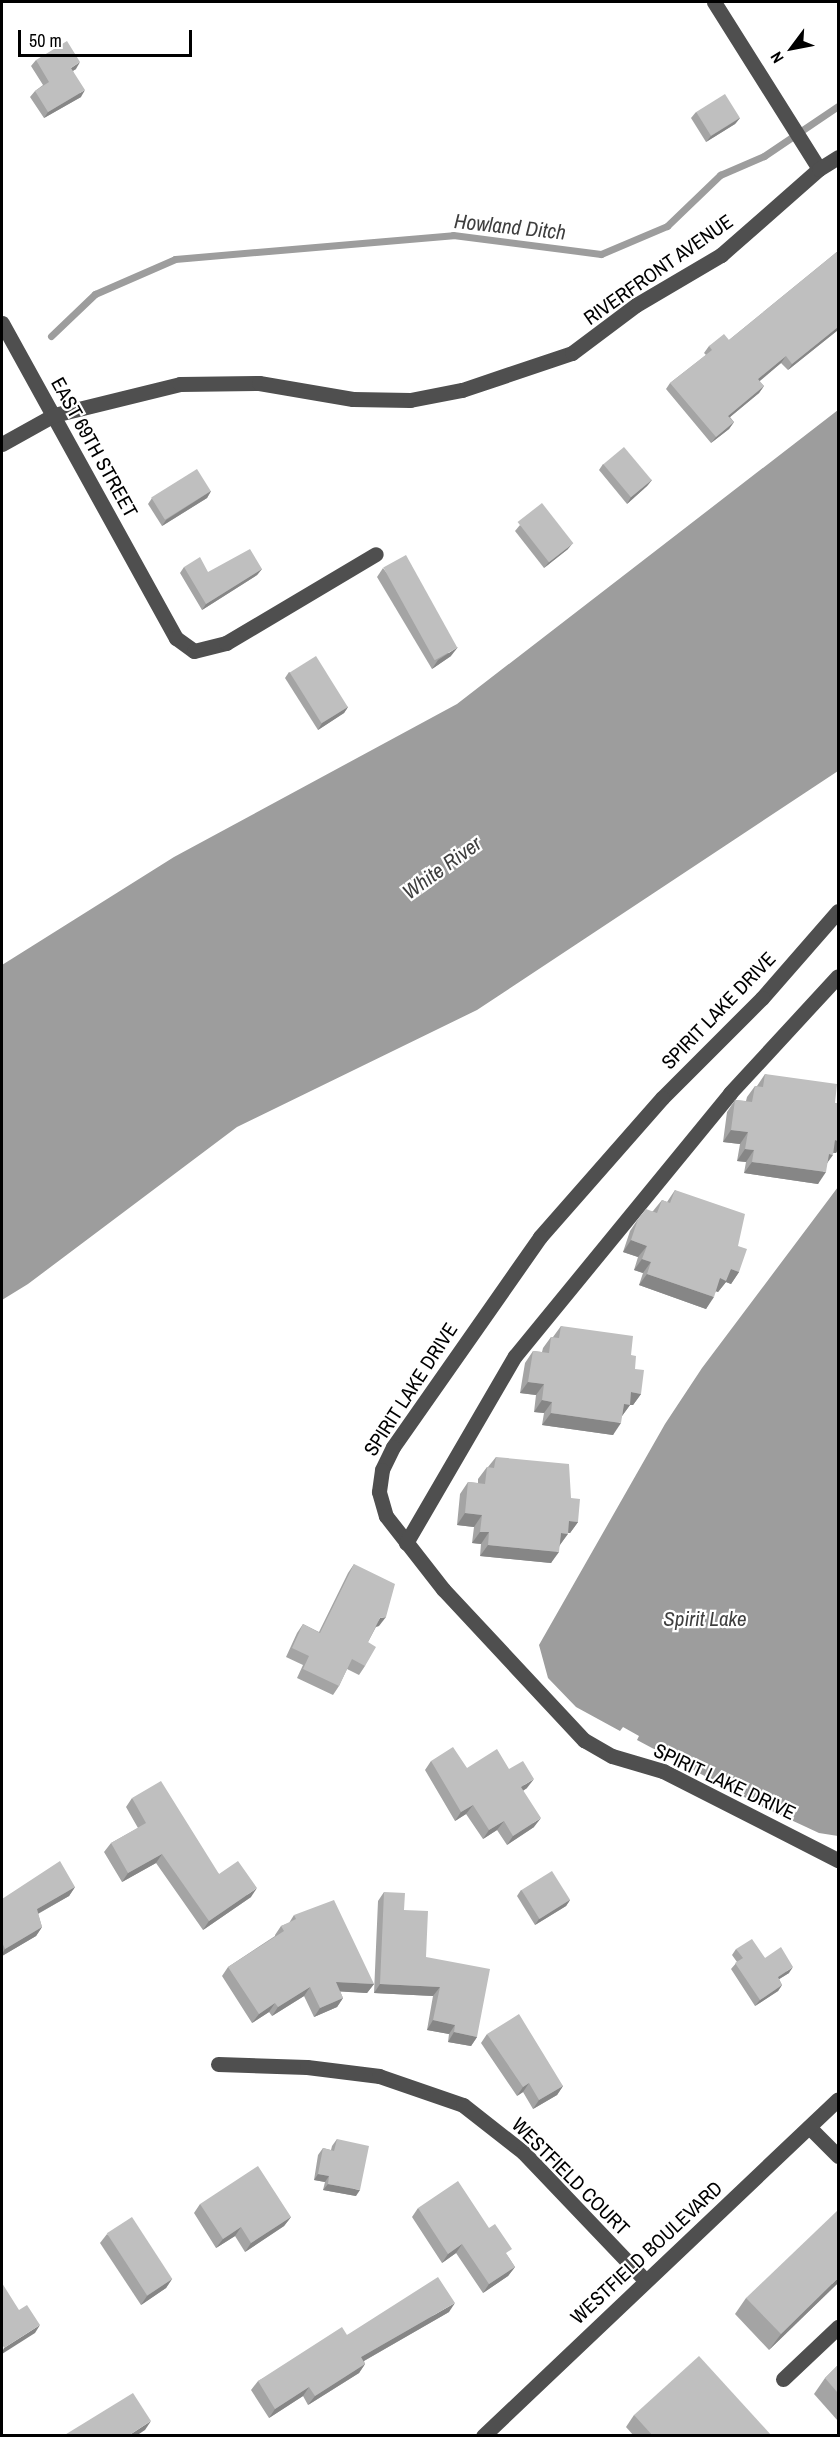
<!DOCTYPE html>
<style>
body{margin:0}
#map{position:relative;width:840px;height:2437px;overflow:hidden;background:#fff;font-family:"Archivo Narrow",sans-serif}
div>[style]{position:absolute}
.water>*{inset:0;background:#9d9d9d}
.stream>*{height:7px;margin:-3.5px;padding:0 3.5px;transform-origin:3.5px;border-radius:3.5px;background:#9d9d9d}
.minor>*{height:15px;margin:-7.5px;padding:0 7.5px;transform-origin:7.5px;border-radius:7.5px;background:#4f4f4f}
.wall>*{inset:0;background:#a4a4a4}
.shaded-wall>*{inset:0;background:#868686}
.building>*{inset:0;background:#bfbfbf;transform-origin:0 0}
span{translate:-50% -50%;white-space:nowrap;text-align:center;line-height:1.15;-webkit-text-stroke:4.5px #fff;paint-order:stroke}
.street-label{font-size:20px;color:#000}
.water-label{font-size:21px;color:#3e3e3e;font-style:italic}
.frame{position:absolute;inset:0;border:3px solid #000;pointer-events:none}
.north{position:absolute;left:762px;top:18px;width:60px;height:60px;-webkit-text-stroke:4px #fff;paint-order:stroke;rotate:238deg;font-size:16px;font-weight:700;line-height:24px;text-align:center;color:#000}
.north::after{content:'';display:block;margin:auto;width:21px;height:27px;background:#000;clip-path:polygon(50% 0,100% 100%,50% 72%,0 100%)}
.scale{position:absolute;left:18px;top:30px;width:174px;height:27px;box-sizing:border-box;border:3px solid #000;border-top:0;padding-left:8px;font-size:18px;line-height:21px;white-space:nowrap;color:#000;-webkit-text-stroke:4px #fff;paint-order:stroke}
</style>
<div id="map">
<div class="water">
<div style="clip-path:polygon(838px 410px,838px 771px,477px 1010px,237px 1127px,28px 1284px,2px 1300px,2px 965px,174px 857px,457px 704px)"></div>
<div style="clip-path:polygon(838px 1187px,838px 1836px,819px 1833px,761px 1806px,637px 1740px,639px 1736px,623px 1727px,620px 1731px,576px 1707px,548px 1678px,539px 1645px,665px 1424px,702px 1368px)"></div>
</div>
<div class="stream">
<div style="left:51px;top:336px;width:61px;rotate:-43.7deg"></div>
<div style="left:95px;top:294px;width:87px;rotate:-23.6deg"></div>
<div style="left:175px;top:259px;width:279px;rotate:-4.9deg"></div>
<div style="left:453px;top:235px;width:149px;rotate:7.3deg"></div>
<div style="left:601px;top:254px;width:72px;rotate:-23deg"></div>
<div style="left:667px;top:226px;width:74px;rotate:-43.9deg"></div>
<div style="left:720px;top:175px;width:48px;rotate:-23.4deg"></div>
<div style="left:764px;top:156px;width:89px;rotate:-34deg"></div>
</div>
<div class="minor">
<div style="left:714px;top:2px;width:197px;rotate:57.8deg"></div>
<div style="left:2px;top:323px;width:360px;rotate:61.1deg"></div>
<div style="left:176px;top:638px;width:22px;rotate:36deg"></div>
<div style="left:194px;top:651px;width:33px;rotate:-14deg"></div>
<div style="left:226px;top:643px;width:174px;rotate:-30.7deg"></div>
<div style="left:2px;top:444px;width:60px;rotate:-29.1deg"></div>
<div style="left:54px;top:415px;width:130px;rotate:-13.8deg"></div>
<div style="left:180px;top:384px;width:79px;rotate:-0.7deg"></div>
<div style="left:259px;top:383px;width:95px;rotate:9.7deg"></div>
<div style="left:353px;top:399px;width:57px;rotate:1deg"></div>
<div style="left:410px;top:400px;width:53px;rotate:-10.9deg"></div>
<div style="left:462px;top:390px;width:116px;rotate:-18.6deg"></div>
<div style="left:572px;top:353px;width:80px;rotate:-36.9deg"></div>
<div style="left:636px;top:305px;width:99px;rotate:-30.5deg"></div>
<div style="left:721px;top:255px;width:130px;rotate:-41.3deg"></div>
<div style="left:819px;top:169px;width:22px;rotate:-32deg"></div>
<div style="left:838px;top:911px;width:116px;rotate:131.1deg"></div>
<div style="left:762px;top:998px;width:141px;rotate:135deg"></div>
<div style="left:662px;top:1098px;width:185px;rotate:131.3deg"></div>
<div style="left:540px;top:1237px;width:256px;rotate:125deg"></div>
<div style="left:393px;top:1447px;width:25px;rotate:116deg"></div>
<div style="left:382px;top:1470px;width:22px;rotate:98deg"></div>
<div style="left:379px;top:1492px;width:25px;rotate:74deg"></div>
<div style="left:386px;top:1516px;width:93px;rotate:52deg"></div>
<div style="left:443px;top:1589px;width:207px;rotate:47deg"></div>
<div style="left:584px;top:1740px;width:32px;rotate:30deg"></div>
<div style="left:612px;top:1756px;width:53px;rotate:16.4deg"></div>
<div style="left:663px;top:1771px;width:196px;rotate:27deg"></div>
<div style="left:406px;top:1543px;width:216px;rotate:-59.8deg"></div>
<div style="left:515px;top:1356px;width:340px;rotate:-50.7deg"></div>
<div style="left:730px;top:1093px;width:159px;rotate:-47.3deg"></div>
<div style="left:218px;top:2064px;width:89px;rotate:1.9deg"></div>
<div style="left:307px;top:2067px;width:73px;rotate:7.1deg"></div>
<div style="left:379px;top:2076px;width:89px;rotate:19deg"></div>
<div style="left:463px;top:2105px;width:76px;rotate:38.1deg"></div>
<div style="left:523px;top:2152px;width:177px;rotate:46.4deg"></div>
<div style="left:809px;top:2127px;width:41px;rotate:45deg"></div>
<div style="left:783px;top:2379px;width:76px;rotate:-43.4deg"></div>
<div style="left:483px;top:2436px;width:489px;rotate:-43.5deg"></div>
</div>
<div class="wall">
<div style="clip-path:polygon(36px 60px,76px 69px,73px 71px,81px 97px,44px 118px,30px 97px,35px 91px,43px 85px,31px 66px)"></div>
<div style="clip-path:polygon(696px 112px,740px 118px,735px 124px,706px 142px,691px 118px)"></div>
<div style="clip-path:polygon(838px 251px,838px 330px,788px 370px,781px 363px,759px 381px,764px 386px,759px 393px,730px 417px,734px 422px,729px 429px,711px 443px,666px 389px,670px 383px,706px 355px,704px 353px,709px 346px,729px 340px)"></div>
<div style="clip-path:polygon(603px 464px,652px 480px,647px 486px,627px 504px,599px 470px)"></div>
<div style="clip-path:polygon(211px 491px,207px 498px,162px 526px,148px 504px,152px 498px)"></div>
<div style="clip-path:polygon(520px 525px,568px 549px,544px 568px,515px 531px)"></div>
<div style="clip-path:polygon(184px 567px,208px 572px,262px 569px,257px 575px,202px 610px,180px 573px)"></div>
<div style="clip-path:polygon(383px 568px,451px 656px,432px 669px,377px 577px)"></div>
<div style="clip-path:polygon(289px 672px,348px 707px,344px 713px,318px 730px,285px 678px)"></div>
<div style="clip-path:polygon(765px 1074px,838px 1104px,838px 1149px,836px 1153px,833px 1153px,827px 1163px,818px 1184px,744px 1173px,746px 1162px,737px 1161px,740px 1144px,723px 1142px,727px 1112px,735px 1100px,746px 1101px,747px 1097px,755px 1086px,757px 1086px)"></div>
<div style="clip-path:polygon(675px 1190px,738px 1246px,739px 1272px,731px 1284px,726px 1282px,718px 1292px,716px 1291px,706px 1309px,639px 1285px,643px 1273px,634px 1270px,638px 1257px,623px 1252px,630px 1231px,638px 1219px,653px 1211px,662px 1200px,667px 1202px)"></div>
<div style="clip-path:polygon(561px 1326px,631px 1355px,641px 1394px,633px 1405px,630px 1405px,622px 1416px,613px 1435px,542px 1425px,544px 1413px,534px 1412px,536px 1395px,520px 1393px,525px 1363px,533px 1351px,542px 1352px,543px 1348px,551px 1337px,553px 1337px)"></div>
<div style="clip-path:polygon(496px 1457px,571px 1498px,578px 1522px,570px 1533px,568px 1533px,560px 1545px,551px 1563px,480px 1556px,481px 1544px,472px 1543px,474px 1527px,457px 1525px,460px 1494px,468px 1482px,478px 1483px,478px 1479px,487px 1467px,488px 1467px)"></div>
<div style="clip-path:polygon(354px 1564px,379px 1626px,376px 1627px,368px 1642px,365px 1666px,359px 1675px,347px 1669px,339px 1686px,333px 1695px,297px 1678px,303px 1665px,286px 1657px,297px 1633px,303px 1624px,319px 1632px,348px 1573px)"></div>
<div style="clip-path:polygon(431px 1761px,467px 1768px,509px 1769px,527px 1788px,523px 1791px,534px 1827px,507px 1845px,497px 1830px,483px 1839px,466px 1814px,455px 1821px,425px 1770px)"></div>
<div style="clip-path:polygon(132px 1798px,219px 1874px,251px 1897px,203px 1930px,156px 1863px,122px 1882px,104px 1852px,111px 1843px,138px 1828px,126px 1807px)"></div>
<div style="clip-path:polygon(75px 1887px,69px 1896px,38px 1914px,42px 1927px,36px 1936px,2px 1956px,2px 1899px)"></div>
<div style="clip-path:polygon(521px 1890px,570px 1900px,566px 1906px,535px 1925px,517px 1896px)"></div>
<div style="clip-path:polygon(384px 1892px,404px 1910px,426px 1957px,477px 2037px,471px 2046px,448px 2042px,449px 2034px,427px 2030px,433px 1996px,374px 1993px,378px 1901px)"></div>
<div style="clip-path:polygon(294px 1915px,374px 1984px,367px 1993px,340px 1991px,343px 1998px,337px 2007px,314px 2017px,304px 1996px,272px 2016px,269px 2012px,252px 2023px,222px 1976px,228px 1967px,275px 1936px,275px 1935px,281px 1926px,289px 1923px)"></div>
<div style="clip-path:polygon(736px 1949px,765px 1958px,789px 1973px,779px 1979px,782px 1985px,778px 1991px,755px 2006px,731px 1969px,737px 1962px,732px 1955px)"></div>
<div style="clip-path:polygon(487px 2034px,563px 2086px,557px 2095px,533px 2109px,523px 2092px,517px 2096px,481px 2043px)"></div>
<div style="clip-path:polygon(337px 2139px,356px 2196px,323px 2190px,325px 2182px,314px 2180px,318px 2155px,323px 2148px,331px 2150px,332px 2146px)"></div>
<div style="clip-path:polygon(200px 2204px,291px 2217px,284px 2226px,245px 2252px,235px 2236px,216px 2248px,194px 2213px)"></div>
<div style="clip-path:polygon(418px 2208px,507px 2255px,515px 2267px,508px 2276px,483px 2293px,456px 2253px,442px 2263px,412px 2217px)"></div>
<div style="clip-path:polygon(107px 2234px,172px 2279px,166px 2288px,141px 2305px,100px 2243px)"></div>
<div style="clip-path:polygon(838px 2283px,769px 2350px,735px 2314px,746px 2298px)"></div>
<div style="clip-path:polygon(449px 2312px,364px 2361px,365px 2364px,359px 2373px,308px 2405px,303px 2396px,269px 2418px,251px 2390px,258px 2381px,347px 2335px)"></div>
<div style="clip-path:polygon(838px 2365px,838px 2421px,814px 2394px,825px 2378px)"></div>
<div style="clip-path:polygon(634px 2415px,772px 2436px,634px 2436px,626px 2427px)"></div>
</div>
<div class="shaded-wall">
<div style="clip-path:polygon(80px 62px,76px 69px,67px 74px,71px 68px)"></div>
<div style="clip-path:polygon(85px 90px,81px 97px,44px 118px,48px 112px)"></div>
<div style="clip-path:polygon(740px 118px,735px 124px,706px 142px,711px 136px)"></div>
<div style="clip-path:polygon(838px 327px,838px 330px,788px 370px,792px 364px)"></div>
<div style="clip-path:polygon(786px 356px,781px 363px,754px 386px,758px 379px)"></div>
<div style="clip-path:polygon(764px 386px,759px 393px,724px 422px,728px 416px)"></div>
<div style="clip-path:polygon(734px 422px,729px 429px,711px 443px,716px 437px)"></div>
<div style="clip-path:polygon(652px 480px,647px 486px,627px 504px,631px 497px)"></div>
<div style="clip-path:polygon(211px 491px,207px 498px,162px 526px,166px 520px)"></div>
<div style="clip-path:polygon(573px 543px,568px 549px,544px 568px,549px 562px)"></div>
<div style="clip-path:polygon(262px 569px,257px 575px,202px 610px,206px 604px)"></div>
<div style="clip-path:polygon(458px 647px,451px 656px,432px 669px,438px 660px)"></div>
<div style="clip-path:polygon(348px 707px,344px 713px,318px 730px,322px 723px)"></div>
<div style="clip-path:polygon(731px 1130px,748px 1132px,740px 1144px,723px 1142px)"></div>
<div style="clip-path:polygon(835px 1140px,838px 1141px,838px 1149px,836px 1153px,827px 1152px)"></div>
<div style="clip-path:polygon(745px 1149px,754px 1150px,746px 1162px,737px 1161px)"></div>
<div style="clip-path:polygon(829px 1154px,833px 1155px,825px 1166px)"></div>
<div style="clip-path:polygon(752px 1162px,826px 1172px,818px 1184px,744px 1173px)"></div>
<div style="clip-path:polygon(631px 1240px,647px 1246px,638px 1257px,623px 1252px)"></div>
<div style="clip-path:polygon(642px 1259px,651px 1262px,643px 1273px,634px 1270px)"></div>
<div style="clip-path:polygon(731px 1269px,739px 1272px,731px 1284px,726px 1282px,718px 1292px,712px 1290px,720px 1278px)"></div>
<div style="clip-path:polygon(647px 1274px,714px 1297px,706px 1309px,639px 1285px)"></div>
<div style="clip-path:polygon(528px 1382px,544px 1384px,536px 1395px,520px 1393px)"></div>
<div style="clip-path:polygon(631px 1392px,641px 1394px,633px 1405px,630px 1405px,622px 1416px,624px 1404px)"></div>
<div style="clip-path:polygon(542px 1400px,552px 1402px,544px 1413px,534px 1412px)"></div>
<div style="clip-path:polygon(551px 1413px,621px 1423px,613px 1435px,542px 1425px)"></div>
<div style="clip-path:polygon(465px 1513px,482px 1515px,474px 1527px,457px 1525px)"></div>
<div style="clip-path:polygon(569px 1521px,578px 1522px,570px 1533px,561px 1532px)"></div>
<div style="clip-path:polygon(480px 1532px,489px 1532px,481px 1544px,472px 1543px)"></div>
<div style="clip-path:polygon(561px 1533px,568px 1534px,559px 1546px)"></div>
<div style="clip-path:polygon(488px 1545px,559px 1552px,551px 1563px,480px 1556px)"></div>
<div style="clip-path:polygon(386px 1617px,379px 1626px,374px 1627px,380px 1618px)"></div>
<div style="clip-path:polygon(534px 1779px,527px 1788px,514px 1796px,521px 1787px)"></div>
<div style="clip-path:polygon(473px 1805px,466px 1814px,455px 1821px,461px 1812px)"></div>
<div style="clip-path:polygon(541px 1818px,534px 1827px,507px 1845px,513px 1836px)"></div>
<div style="clip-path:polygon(504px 1821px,497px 1830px,483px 1839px,489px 1830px)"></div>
<div style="clip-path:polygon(162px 1854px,156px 1863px,122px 1882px,128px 1873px)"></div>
<div style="clip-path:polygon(75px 1887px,69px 1896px,30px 1918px,37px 1909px)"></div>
<div style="clip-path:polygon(257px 1888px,251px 1897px,203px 1930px,209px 1921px)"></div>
<div style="clip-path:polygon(570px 1900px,566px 1906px,535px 1925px,539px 1919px)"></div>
<div style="clip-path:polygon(42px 1927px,36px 1936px,2px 1956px,2px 1954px,5px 1949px)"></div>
<div style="clip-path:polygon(793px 1967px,789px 1973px,773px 1983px,778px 1977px)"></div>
<div style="clip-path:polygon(336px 1982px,374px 1984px,367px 1993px,330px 1991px)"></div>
<div style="clip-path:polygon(380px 1984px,440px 1987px,433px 1996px,374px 1993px)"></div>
<div style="clip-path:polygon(782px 1985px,778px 1991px,755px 2006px,760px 2000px)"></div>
<div style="clip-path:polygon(310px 1987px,304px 1996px,272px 2016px,278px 2007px)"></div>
<div style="clip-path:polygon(343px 1998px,337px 2007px,314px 2017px,320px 2008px)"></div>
<div style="clip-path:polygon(275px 2003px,269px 2012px,252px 2023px,259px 2014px)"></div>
<div style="clip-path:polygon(433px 2020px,455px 2025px,449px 2034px,427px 2030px)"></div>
<div style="clip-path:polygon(454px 2032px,477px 2037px,471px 2046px,448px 2042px)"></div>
<div style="clip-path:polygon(529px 2083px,523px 2092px,517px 2096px,523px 2087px)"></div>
<div style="clip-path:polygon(563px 2086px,557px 2095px,533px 2109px,539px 2100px)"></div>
<div style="clip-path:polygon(318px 2174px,329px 2176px,325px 2182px,314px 2180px)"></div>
<div style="clip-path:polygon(328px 2184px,360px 2190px,356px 2196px,323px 2190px)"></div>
<div style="clip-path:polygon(291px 2217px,284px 2226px,245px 2252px,251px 2243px)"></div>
<div style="clip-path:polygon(241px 2227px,235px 2236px,216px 2248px,223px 2239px)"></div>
<div style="clip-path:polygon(462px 2244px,456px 2253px,442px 2263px,448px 2254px)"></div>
<div style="clip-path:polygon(515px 2267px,508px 2276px,483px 2293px,489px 2284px)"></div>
<div style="clip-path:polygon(838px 2278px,838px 2283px,769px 2350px,781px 2334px)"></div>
<div style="clip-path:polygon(172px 2279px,166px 2288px,141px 2305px,147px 2296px)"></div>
<div style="clip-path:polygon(455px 2303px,449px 2312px,355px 2366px,361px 2357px)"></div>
<div style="clip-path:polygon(40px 2325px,35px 2333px,2px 2354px,2px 2352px,4px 2348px)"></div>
<div style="clip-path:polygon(365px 2364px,359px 2373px,308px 2405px,315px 2396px)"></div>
<div style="clip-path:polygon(309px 2387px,303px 2396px,269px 2418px,275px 2409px)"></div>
<div style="clip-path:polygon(151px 2421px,145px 2430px,136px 2436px,128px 2436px)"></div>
</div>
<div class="building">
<div style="clip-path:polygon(67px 41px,80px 62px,71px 68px,85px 90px,48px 112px,35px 91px,49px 82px,36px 60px)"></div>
<div style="left:725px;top:94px;width:28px;height:34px;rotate:58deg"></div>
<div style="clip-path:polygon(838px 251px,838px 327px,792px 364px,786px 356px,758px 379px,764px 386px,728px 416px,734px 422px,716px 437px,670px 383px,712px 350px,709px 346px,724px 334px,729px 340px)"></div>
<div style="left:624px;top:447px;width:43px;height:27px;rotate:50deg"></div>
<div style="left:197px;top:469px;width:26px;height:54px;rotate:58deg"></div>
<div style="left:542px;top:503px;width:51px;height:31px;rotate:52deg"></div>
<div style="clip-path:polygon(250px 549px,262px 569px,206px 604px,184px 567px,200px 557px,208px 572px)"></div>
<div style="left:406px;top:555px;width:106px;height:26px;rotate:61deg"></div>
<div style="left:316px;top:656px;width:60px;height:31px;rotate:58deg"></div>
<div style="clip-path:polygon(765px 1074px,837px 1084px,835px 1103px,838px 1104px,838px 1141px,835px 1140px,833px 1155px,829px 1154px,826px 1172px,752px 1162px,754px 1150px,745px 1149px,748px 1132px,731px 1130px,735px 1100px,752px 1102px,755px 1086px,763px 1087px)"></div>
<div style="clip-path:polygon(675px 1190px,745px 1214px,738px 1246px,747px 1249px,739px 1272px,731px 1269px,726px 1281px,720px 1278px,714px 1297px,647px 1274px,651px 1262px,642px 1259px,647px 1246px,631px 1240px,638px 1219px,646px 1209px,657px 1213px,662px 1200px,670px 1203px)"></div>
<div style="clip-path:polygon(561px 1326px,633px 1336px,631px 1355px,636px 1356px,635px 1369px,644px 1370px,641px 1394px,631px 1392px,630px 1405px,624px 1404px,621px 1423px,551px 1413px,552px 1402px,542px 1400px,544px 1384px,528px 1382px,533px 1351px,549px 1353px,551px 1337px,559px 1338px)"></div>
<div style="clip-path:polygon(496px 1457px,569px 1464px,571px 1498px,580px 1499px,578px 1522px,569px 1521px,568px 1534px,561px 1533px,559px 1552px,488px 1545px,489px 1532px,480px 1532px,482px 1515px,465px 1513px,468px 1482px,485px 1484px,487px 1467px,494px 1468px)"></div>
<div style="clip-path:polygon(354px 1564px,395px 1584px,386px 1617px,380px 1618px,368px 1642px,376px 1647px,365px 1666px,352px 1659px,339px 1686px,303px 1669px,309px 1656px,292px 1648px,303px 1624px,320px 1633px)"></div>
<div style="clip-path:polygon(453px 1747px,467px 1768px,497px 1749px,509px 1769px,523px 1761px,534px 1779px,521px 1787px,541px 1818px,513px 1836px,504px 1821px,489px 1830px,473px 1805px,461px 1812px,431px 1761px)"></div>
<div style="clip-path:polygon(161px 1781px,219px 1874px,238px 1861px,257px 1888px,209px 1921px,162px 1854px,128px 1873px,111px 1843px,146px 1823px,132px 1798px)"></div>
<div style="clip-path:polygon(60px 1861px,75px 1887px,37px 1909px,42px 1927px,5px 1949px,2px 1942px,2px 1899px)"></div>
<div style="left:552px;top:1871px;width:34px;height:36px;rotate:58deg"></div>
<div style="clip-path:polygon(384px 1892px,405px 1893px,404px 1910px,428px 1911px,426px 1957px,490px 1969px,477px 2037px,454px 2032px,455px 2025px,433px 2020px,440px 1987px,380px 1984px)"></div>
<div style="clip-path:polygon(334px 1900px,374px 1984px,336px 1982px,343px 1998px,320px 2008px,310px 1987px,278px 2007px,275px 2003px,259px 2014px,228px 1967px,284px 1931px,281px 1926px,296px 1919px,294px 1915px)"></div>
<div style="clip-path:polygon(752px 1939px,765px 1958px,781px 1947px,793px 1967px,778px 1977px,782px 1985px,760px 2000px,735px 1963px,743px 1958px,736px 1949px)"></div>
<div style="clip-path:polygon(519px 2014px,563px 2086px,539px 2100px,529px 2083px,523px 2087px,487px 2034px)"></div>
<div style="clip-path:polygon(337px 2139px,369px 2146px,360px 2190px,328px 2184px,329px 2176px,318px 2174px,323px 2148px,334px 2151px)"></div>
<div style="clip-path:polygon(258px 2166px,291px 2217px,251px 2243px,241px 2227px,223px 2239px,200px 2204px)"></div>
<div style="clip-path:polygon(458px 2181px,489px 2228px,495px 2224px,512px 2249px,506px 2253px,515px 2267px,489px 2284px,462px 2244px,448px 2254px,418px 2208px)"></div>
<div style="clip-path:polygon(838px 2210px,838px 2278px,781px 2334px,746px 2298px)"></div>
<div style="left:132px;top:2217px;width:74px;height:30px;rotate:57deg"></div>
<div style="clip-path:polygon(438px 2277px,455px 2303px,361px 2357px,365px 2364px,315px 2396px,309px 2387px,275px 2409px,258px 2381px,342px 2327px,347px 2335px)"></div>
<div style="clip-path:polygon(2px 2283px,19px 2310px,27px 2305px,40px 2325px,4px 2348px,2px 2344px)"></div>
<div style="clip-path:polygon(699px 2356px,772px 2436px,653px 2436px,634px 2415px)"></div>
<div style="clip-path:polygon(838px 2365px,838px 2393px,825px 2378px)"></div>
<div style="clip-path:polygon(133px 2393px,151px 2421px,128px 2436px,63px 2436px)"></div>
</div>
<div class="street-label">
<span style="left:658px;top:269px;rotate:-35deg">RIVERFRONT AVENUE</span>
<span style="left:95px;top:447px;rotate:61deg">EAST 69TH STREET</span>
<span style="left:718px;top:1010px;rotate:-46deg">SPIRIT LAKE DRIVE</span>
<span style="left:410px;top:1389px;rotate:-57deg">SPIRIT LAKE DRIVE</span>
<span style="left:725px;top:1781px;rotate:25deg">SPIRIT LAKE DRIVE</span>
<span style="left:571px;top:2176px;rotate:45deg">WESTFIELD COURT</span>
<span style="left:646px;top:2252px;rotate:-43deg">WESTFIELD BOULEVARD</span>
</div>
<div class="water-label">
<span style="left:510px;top:227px;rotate:6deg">Howland Ditch</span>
<span style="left:442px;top:868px;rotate:-36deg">White River</span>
<span style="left:705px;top:1619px">Spirit Lake</span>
</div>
<div class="frame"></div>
<div class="north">N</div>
<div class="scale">50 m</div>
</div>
